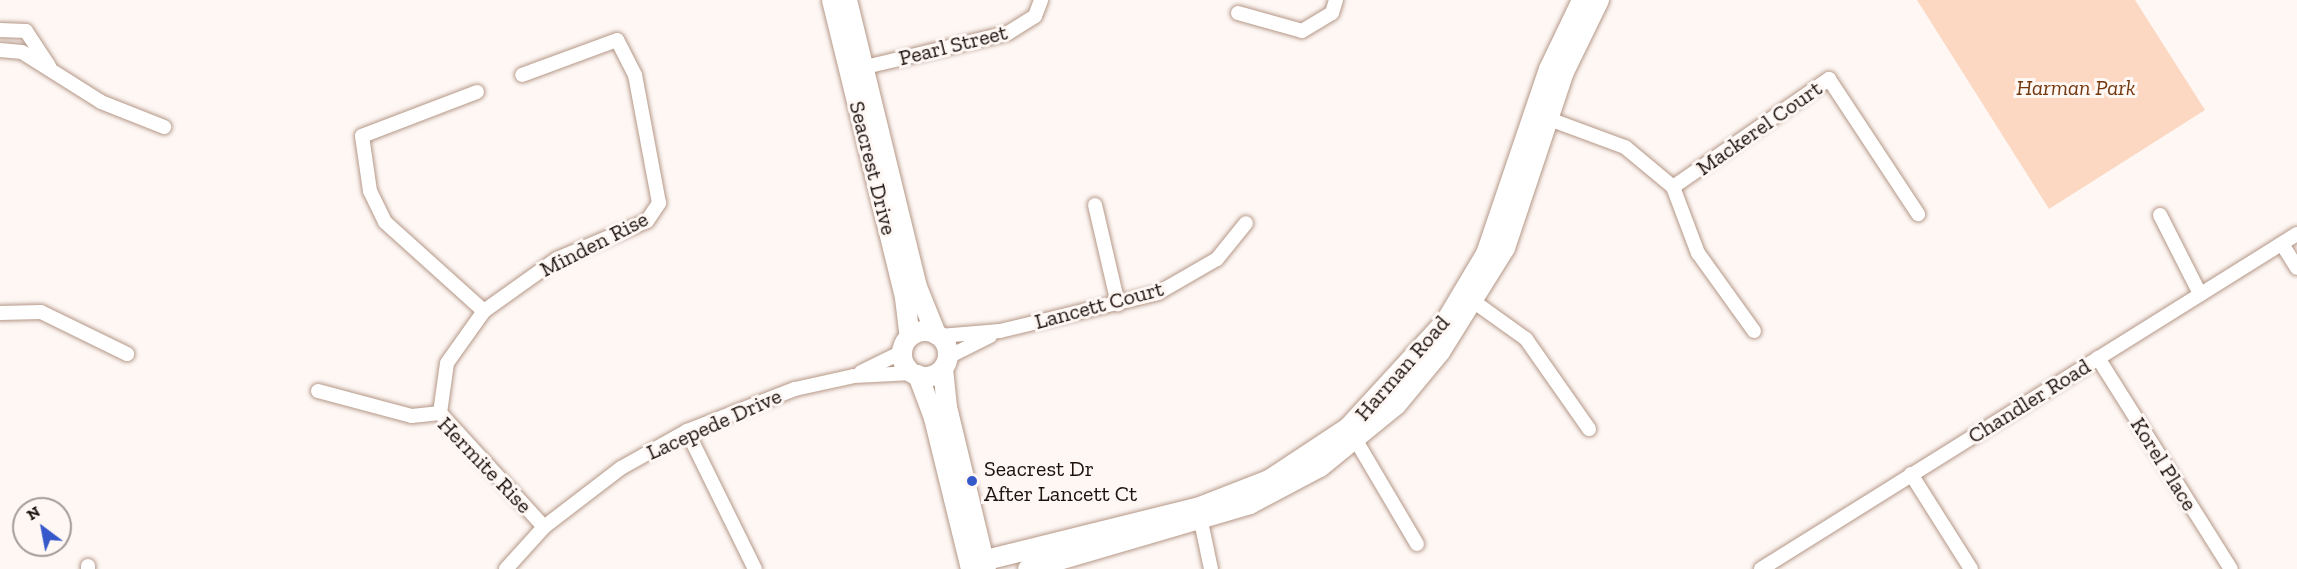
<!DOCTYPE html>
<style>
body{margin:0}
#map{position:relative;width:2297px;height:569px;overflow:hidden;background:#fef7f4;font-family:"Zilla Slab",serif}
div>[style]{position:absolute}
.green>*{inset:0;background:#fcd8c3}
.roads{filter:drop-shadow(0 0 2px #b49787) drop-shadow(0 0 2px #b49787)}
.street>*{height:14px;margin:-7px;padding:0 7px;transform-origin:7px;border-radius:7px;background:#fff}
.secondary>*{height:20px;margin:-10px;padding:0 10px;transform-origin:10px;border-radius:10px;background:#fff}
.secondary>.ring{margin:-10px;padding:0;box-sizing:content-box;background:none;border:20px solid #fff;border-radius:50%}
.dots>*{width:16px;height:16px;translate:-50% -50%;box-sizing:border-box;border:3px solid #fef7f4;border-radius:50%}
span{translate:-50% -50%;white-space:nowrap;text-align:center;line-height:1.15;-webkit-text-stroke:6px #fef7f4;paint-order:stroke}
.street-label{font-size:22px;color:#1d120c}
.park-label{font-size:22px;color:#72380f;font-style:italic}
.poi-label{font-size:22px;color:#1d120c}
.left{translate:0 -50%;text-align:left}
.north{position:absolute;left:12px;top:497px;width:60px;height:60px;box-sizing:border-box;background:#fef7f4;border:2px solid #a49b97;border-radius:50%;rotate:328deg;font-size:16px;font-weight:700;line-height:24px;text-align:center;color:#1d120c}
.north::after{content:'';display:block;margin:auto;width:21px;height:27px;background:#3559ca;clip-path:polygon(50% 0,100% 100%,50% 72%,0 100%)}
</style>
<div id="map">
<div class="green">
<div style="clip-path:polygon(1917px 0,2135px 0,2205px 110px,2049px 209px)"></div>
</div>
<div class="roads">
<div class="street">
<div style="left:1238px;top:13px;width:66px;rotate:15.7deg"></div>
<div style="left:1302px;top:31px;width:35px;rotate:-31deg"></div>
<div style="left:1332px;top:13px;width:14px;rotate:-73deg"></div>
<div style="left:0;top:30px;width:26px;rotate:2deg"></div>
<div style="left:26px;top:31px;width:42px;rotate:56.7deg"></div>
<div style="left:0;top:50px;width:22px;rotate:5deg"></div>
<div style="left:22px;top:52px;width:93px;rotate:32.3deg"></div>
<div style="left:101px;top:102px;width:68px;rotate:21.6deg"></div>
<div style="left:857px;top:69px;width:155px;rotate:-13.4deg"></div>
<div style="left:1008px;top:33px;width:32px;rotate:-32deg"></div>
<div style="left:1035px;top:16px;width:17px;rotate:-69deg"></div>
<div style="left:477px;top:92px;width:123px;rotate:159.1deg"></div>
<div style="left:362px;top:136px;width:56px;rotate:81.7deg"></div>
<div style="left:370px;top:191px;width:34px;rotate:64deg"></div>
<div style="left:385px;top:222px;width:133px;rotate:42deg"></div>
<div style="left:1541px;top:116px;width:90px;rotate:20.3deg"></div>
<div style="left:1625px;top:147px;width:62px;rotate:39.8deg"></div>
<div style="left:1673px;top:187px;width:71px;rotate:69.3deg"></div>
<div style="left:1698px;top:253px;width:96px;rotate:54.3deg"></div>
<div style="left:1673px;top:187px;width:190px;rotate:-34.7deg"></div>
<div style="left:1829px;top:79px;width:162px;rotate:56.6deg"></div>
<div style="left:1095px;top:205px;width:102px;rotate:76.9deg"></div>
<div style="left:2160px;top:215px;width:89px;rotate:63.1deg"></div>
<div style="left:2282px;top:244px;width:28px;rotate:58deg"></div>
<div style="left:1466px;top:296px;width:74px;rotate:35.6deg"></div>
<div style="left:1526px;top:339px;width:110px;rotate:55deg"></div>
<div style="left:0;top:313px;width:41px;rotate:-1.4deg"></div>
<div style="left:41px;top:312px;width:96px;rotate:26deg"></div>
<div style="left:940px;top:336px;width:60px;rotate:-4.8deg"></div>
<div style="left:1000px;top:331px;width:163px;rotate:-13.5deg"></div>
<div style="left:1158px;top:293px;width:68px;rotate:-30deg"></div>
<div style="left:1217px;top:259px;width:46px;rotate:-51.1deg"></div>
<div style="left:948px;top:357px;width:47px;rotate:-26.6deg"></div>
<div style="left:2098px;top:358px;width:249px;rotate:57.8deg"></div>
<div style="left:861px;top:372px;width:46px;rotate:-26deg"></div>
<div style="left:318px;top:391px;width:97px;rotate:14.9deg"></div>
<div style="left:412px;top:416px;width:28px;rotate:-6deg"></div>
<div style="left:440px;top:413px;width:154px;rotate:47.6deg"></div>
<div style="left:440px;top:413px;width:50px;rotate:-82deg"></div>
<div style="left:447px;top:363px;width:64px;rotate:-54.6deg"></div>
<div style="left:484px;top:311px;width:90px;rotate:-35.5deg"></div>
<div style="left:557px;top:259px;width:98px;rotate:-22.9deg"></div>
<div style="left:647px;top:221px;width:22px;rotate:-56deg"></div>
<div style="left:659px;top:203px;width:130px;rotate:-100.6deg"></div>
<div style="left:635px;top:75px;width:39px;rotate:-117deg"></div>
<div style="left:617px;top:40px;width:101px;rotate:159.8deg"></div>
<div style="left:687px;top:431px;width:154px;rotate:63.8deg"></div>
<div style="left:1351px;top:432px;width:130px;rotate:59.5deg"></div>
<div style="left:1911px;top:474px;width:112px;rotate:57.7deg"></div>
<div style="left:1199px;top:512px;width:58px;rotate:78.1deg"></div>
<div style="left:88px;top:566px;width:3px;rotate:90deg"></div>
<div style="left:506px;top:569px;width:57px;rotate:-47.9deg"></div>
<div style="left:544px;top:527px;width:97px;rotate:-37.5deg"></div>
<div style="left:621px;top:468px;width:76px;rotate:-29.3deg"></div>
<div style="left:687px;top:431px;width:116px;rotate:-21.3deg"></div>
<div style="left:795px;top:389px;width:60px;rotate:-12.4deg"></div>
<div style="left:854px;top:376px;width:59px;rotate:-2.9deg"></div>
<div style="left:1761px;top:569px;width:632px;rotate:-32.01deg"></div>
</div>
<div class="secondary">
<div style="left:832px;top:0;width:307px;rotate:76.2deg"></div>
<div style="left:905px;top:298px;width:39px;rotate:83deg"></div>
<div style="left:847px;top:0;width:295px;rotate:76.3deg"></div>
<div style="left:917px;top:287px;width:51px;rotate:68deg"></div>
<div class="ring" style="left:902px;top:331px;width:26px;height:26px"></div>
<div style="left:943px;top:369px;width:38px;rotate:84deg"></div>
<div style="left:947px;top:407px;width:167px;rotate:76.5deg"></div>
<div style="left:918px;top:375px;width:46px;rotate:69.6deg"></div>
<div style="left:934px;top:418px;width:155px;rotate:76.2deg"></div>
<div style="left:970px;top:564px;width:234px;rotate:-13.9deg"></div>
<div style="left:1197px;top:508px;width:77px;rotate:-21.3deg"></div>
<div style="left:1269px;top:480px;width:95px;rotate:-33.4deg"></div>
<div style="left:1348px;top:428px;width:145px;rotate:-47.5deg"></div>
<div style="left:1446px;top:321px;width:78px;rotate:-59.2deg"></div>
<div style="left:1486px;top:254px;width:195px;rotate:-71.2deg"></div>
<div style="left:1549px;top:69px;width:76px;rotate:-64.4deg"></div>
<div style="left:1028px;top:569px;width:231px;rotate:-16.3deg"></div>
<div style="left:1250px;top:504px;width:79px;rotate:-27.9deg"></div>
<div style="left:1320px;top:467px;width:98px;rotate:-39.2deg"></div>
<div style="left:1396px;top:405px;width:69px;rotate:-50.3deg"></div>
<div style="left:1440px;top:352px;width:123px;rotate:-58deg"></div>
<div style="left:1505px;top:248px;width:186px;rotate:-71.5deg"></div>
<div style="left:1564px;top:72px;width:80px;rotate:-64.1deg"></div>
</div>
</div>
<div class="dots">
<div style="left:972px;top:481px;background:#3559ca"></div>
</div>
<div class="street-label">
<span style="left:953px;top:45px;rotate:-14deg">Pearl Street</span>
<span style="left:1759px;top:128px;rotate:-35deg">Mackerel Court</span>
<span style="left:873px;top:168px;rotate:76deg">Seacrest Drive</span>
<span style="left:594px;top:244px;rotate:-27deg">Minden Rise</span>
<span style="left:1099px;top:305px;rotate:-15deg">Lancett Court</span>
<span style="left:1402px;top:368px;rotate:-49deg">Harman Road</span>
<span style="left:2029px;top:401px;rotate:-32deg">Chandler Road</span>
<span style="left:714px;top:424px;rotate:-24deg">Lacepede Drive</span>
<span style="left:2164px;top:464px;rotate:58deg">Korel Place</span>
<span style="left:485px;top:465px;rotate:46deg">Hermite Rise</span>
</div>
<div class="park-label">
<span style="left:2076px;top:88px">Harman Park</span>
</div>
<div class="poi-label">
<span class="left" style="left:984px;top:481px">Seacrest Dr<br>After Lancett Ct</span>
</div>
<div class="north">N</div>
</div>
